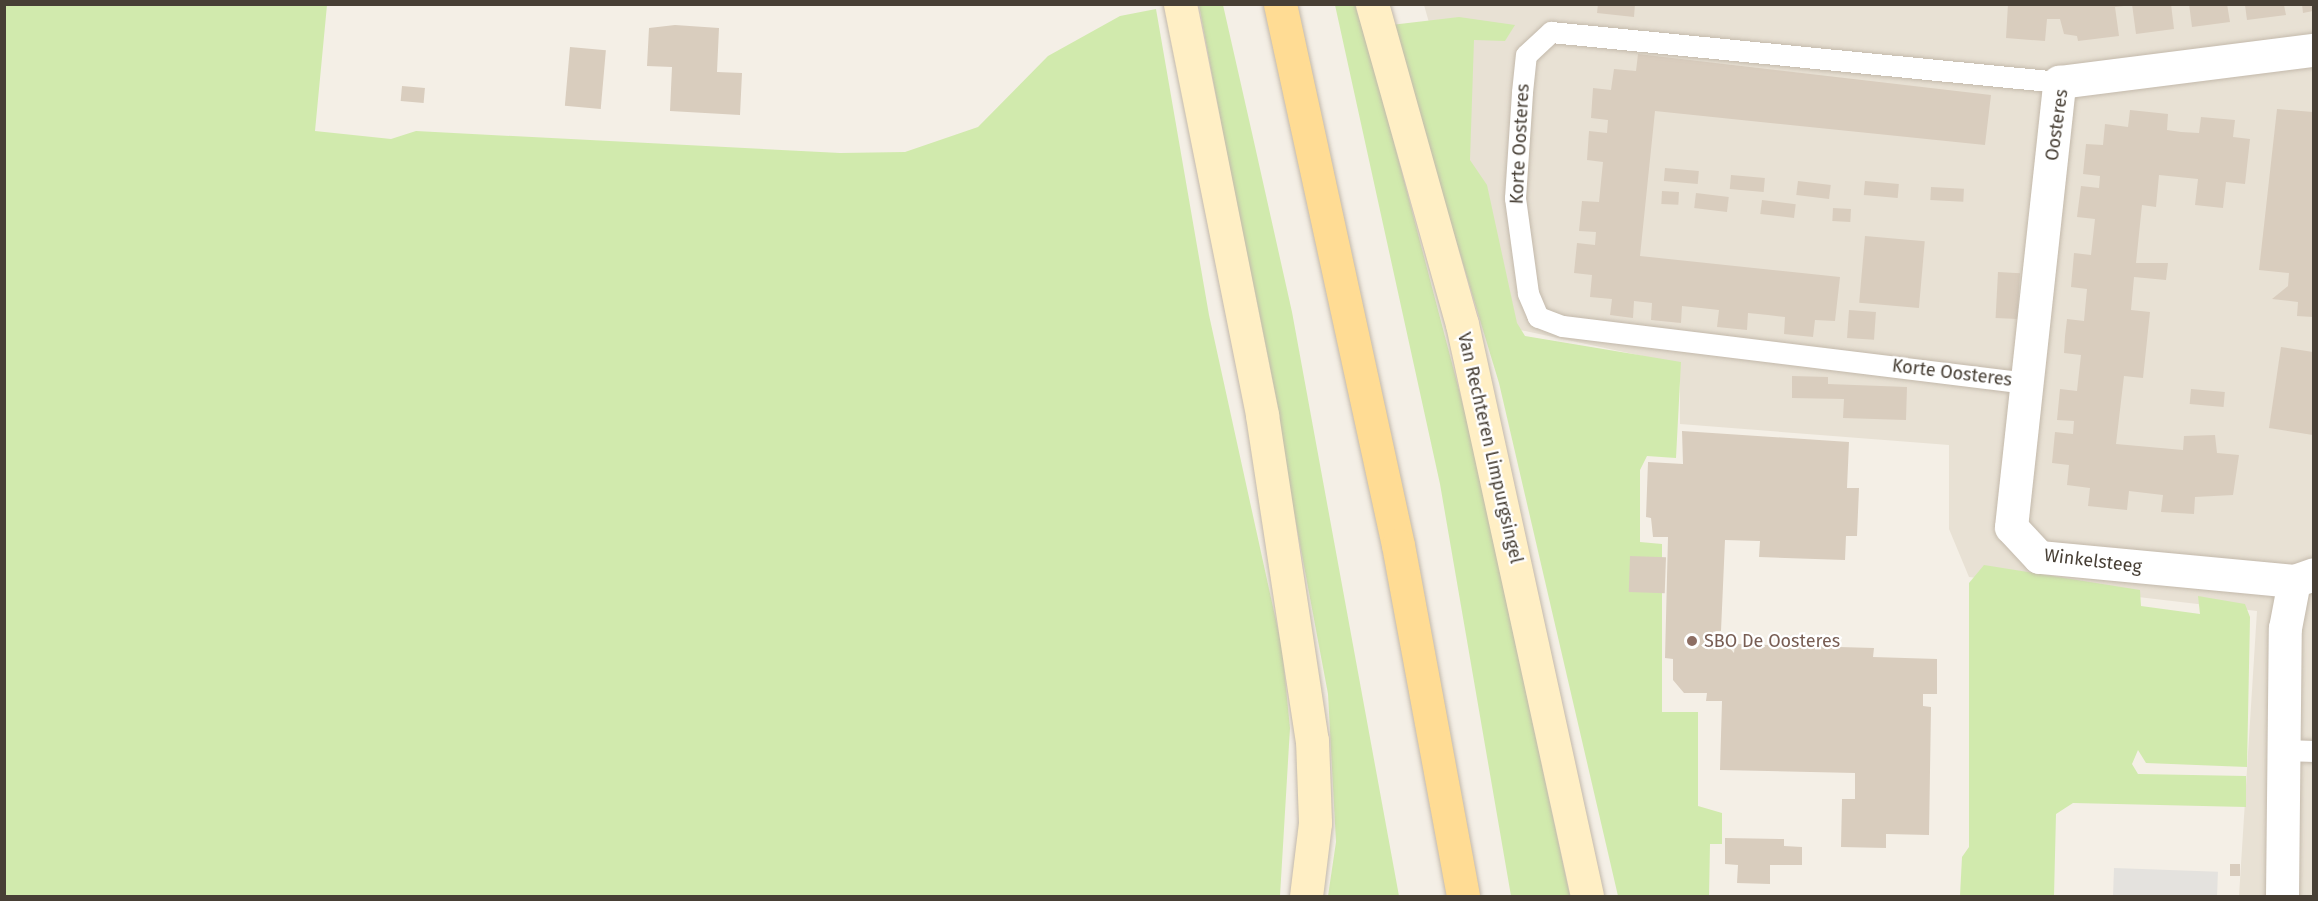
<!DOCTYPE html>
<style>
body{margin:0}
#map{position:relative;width:2318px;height:901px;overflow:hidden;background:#f4efe6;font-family:"Fira Sans",sans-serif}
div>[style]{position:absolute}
.residential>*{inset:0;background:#e8e1d4}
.green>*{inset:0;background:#d1eaad}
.parking>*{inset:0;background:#e4e2de;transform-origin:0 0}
.building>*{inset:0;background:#d9cdbe;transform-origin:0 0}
.roads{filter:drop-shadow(0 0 2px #c3b9ab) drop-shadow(0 0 2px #c3b9ab)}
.lane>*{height:21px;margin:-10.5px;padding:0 10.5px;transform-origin:10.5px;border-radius:10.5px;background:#fff}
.street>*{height:33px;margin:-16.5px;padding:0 16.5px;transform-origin:16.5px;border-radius:16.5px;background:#fff}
.secondary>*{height:33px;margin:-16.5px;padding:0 16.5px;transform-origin:16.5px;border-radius:16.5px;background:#ffefc5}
.primary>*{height:33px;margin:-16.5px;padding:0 16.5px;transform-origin:16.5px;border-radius:16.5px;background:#ffdc94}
.dots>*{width:16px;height:16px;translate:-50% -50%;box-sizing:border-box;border:3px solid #fff;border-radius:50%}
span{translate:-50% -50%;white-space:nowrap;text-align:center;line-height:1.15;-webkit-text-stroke:4.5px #fff;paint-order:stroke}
.street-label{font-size:18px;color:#473f35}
.education-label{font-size:18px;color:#785e54}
.left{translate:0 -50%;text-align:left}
.frame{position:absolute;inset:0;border:6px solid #473f35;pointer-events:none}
</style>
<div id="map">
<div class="residential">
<div style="clip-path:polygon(1424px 5px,2313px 5px,2313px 896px,2239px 896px,2257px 611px,1969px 577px,1949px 529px,1949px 445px,1680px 424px,1680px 364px,1516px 329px)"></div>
</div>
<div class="green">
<div style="clip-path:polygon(5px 5px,327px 5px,315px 131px,391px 139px,416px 131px,840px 153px,905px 152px,978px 127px,1048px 56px,1120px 16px,1156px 9px,1209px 315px,1282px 648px,1290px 728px,1280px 896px,5px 896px)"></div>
<div style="clip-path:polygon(1199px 5px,1223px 5px,1252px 133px,1292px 312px,1399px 896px,1328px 896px,1336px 842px,1328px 694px)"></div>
<div style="clip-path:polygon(1335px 5px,1355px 5px,1375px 70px,1469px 428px,1570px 896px,1511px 896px,1440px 484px)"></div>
<div style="clip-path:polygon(1459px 17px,1515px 25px,1505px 41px,1474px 40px,1470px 160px,1487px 185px,1517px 323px,1525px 336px,1681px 362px,1676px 458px,1647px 456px,1640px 470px,1640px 542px,1662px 544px,1662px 712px,1698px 712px,1698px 806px,1722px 813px,1722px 844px,1710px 844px,1709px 896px,1618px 896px,1499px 383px,1391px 25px)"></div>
<div style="clip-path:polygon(1984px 565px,2140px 590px,2141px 606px,2200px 614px,2198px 596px,2245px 604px,2250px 617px,2247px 767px,2146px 763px,2138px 750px,2132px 764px,2138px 774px,2246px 776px,2246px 807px,2073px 803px,2056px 814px,2054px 896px,1960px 896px,1962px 857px,1969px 847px,1969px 583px)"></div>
</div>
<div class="parking">
<div style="left:2114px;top:868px;width:104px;height:28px;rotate:2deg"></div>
</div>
<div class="building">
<div style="clip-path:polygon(1598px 4px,1635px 4px,1634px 17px,1597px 13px)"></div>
<div style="clip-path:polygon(2008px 4px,2124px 4px,2124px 6px,2115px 7px,2119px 36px,2078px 41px,2077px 36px,2064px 34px,2060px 19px,2047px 19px,2045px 41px,2006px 38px)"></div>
<div style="clip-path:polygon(2132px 4px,2171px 4px,2174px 29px,2136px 34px)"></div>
<div style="clip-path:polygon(2189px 4px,2227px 4px,2230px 22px,2192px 27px)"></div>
<div style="clip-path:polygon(2302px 4px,2313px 4px,2313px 11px,2303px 13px)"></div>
<div style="clip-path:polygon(2245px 5px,2284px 5px,2286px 15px,2247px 20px)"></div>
<div style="clip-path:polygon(675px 25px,719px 28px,717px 72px,742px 73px,740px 115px,670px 111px,672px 67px,647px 66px,649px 28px)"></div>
<div style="left:570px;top:47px;width:36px;height:59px;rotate:5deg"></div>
<div style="clip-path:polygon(1638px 54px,1991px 95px,1985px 145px,1655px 111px,1640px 256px,1840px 277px,1835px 321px,1815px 320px,1813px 337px,1784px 334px,1785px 317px,1768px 315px,1748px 313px,1747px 330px,1717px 327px,1719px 310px,1701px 308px,1682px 306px,1681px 323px,1651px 320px,1652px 303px,1634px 301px,1633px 318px,1610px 315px,1612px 299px,1590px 297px,1592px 275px,1574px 273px,1577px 243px,1595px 245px,1596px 232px,1579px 231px,1582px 201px,1599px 202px,1603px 162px,1587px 160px,1589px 131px,1607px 133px,1608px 120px,1591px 118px,1593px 88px,1611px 90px,1614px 69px,1636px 71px)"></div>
<div style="left:402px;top:86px;width:23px;height:15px;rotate:5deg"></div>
<div style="clip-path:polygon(2277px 109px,2313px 112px,2313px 317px,2297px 316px,2298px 302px,2272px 299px,2288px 286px,2289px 273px,2259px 270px)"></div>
<div style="clip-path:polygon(2130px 110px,2168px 114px,2167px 130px,2181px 132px,2199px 133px,2201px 117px,2235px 120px,2233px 137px,2250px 139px,2245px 184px,2226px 182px,2223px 208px,2195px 205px,2198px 179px,2159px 175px,2156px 207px,2142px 205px,2136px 263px,2168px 263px,2166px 280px,2134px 277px,2131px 310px,2150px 312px,2143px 378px,2124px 376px,2116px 444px,2183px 450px,2184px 436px,2215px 435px,2217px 453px,2239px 455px,2233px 495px,2195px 497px,2194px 514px,2161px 512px,2163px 495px,2129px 491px,2127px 510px,2088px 506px,2090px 488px,2067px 485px,2069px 465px,2052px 463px,2055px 432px,2073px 434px,2074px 421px,2057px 420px,2060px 389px,2077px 391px,2081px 355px,2064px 353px,2065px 336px,2067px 319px,2084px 321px,2087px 289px,2071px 287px,2074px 253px,2091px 255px,2095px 219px,2077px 217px,2081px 186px,2099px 188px,2100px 176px,2083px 174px,2086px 144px,2103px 145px,2105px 124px,2128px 127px)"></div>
<div style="left:1665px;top:168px;width:34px;height:13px;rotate:5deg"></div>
<div style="left:1731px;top:175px;width:34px;height:14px;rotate:5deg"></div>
<div style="left:1798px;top:181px;width:33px;height:14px;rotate:7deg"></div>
<div style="left:1865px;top:181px;width:34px;height:14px;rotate:5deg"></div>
<div style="left:1931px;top:187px;width:33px;height:13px;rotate:3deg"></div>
<div style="left:1662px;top:191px;width:17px;height:13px;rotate:3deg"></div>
<div style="left:1696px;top:193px;width:33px;height:15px;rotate:7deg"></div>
<div style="left:1762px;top:200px;width:34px;height:14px;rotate:7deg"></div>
<div style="left:1833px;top:208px;width:18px;height:13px;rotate:3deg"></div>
<div style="left:1865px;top:236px;width:60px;height:67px;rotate:5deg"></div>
<div style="left:1998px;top:272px;width:22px;height:46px;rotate:3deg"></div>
<div style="left:1849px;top:310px;width:27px;height:28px;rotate:4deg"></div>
<div style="clip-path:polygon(2281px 347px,2313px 352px,2313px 435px,2269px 428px)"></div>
<div style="clip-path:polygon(1792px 376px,1828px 377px,1828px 384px,1907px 387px,1906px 420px,1843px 418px,1844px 399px,1792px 398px)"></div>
<div style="left:2191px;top:389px;width:34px;height:15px;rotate:5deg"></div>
<div style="clip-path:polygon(1682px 431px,1849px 442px,1847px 488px,1859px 488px,1857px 536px,1846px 536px,1845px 560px,1759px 557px,1760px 541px,1725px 540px,1721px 631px,1715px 631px,1734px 653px,1735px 644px,1874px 648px,1873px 657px,1937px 659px,1937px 694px,1923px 694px,1923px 706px,1931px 707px,1929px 835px,1886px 834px,1886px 848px,1841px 847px,1842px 799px,1855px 799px,1855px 773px,1720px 770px,1722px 701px,1706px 701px,1707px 693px,1684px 693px,1673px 680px,1673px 659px,1665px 658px,1668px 537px,1653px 537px,1651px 518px,1646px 517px,1648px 462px,1683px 464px)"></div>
<div style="left:1630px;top:556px;width:36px;height:36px;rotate:2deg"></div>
<div style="clip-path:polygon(1725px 838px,1784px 839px,1784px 846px,1802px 847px,1802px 865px,1770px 865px,1770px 884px,1737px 883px,1738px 865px,1725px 864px)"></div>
<div style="left:2230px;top:864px;width:10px;height:12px"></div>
</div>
<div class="roads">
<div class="lane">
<div style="left:2027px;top:383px;width:468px;rotate:-173deg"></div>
<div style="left:1562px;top:326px;width:26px;rotate:-159deg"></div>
<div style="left:1538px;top:317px;width:26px;rotate:-113deg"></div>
<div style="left:1528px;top:293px;width:96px;rotate:-97.8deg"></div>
<div style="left:1515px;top:198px;width:106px;rotate:-86.2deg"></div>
<div style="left:1522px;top:92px;width:37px;rotate:-84deg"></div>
<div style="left:1526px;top:55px;width:34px;rotate:-43deg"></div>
<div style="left:1551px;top:32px;width:510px;rotate:5.62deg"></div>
<div style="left:2284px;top:750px;width:30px;rotate:2deg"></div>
</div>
<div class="street">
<div style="left:2294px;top:581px;width:256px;rotate:-174.6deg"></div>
<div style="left:2039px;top:557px;width:41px;rotate:-133deg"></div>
<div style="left:2011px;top:527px;width:448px;rotate:-83.8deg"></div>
<div style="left:2059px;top:82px;width:257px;rotate:-7.2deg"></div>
<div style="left:2282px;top:896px;width:268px;rotate:-89.4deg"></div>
<div style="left:2285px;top:628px;width:48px;rotate:-79.2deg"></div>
<div style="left:2294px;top:581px;width:21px;rotate:-19deg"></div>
</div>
<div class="secondary">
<div style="left:1180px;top:4px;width:419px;rotate:78.7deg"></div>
<div style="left:1262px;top:415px;width:329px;rotate:81.3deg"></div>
<div style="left:1312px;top:740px;width:83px;rotate:87.9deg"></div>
<div style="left:1315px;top:823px;width:74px;rotate:97deg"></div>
<div style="left:1372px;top:4px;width:332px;rotate:74.3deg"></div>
<div style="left:1462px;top:324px;width:585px;rotate:77.67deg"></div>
</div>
<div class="primary">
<div style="left:1280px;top:4px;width:554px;rotate:77.7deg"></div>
<div style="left:1398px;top:545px;width:357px;rotate:79.5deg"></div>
</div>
</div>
<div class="dots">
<div style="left:1692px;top:641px;background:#8d6e63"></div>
</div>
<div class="street-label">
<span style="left:2057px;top:125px;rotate:-82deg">Oosteres</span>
<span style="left:1520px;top:144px;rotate:-87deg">Korte Oosteres</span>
<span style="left:1952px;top:373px;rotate:7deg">Korte Oosteres</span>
<span style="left:1490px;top:448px;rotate:77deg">Van Rechteren Limpurgsingel</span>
<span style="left:2093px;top:561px;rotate:7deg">Winkelsteeg</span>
</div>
<div class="education-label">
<span class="left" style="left:1704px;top:641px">SBO De Oosteres</span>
</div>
<div class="frame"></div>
</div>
